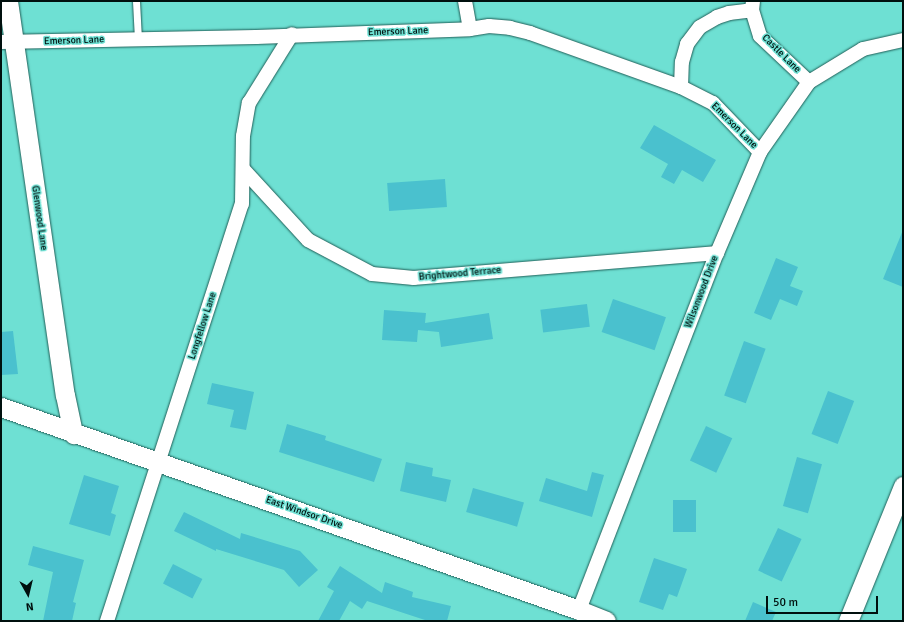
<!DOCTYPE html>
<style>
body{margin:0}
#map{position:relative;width:904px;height:622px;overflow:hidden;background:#6ee0d3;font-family:Signika,sans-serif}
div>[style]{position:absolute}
.building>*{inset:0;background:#4ac1ce;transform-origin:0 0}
.roads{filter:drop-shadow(0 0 1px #205e57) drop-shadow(0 0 1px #205e57)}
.lane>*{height:7px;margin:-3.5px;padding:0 3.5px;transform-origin:3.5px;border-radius:3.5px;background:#fff}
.street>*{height:14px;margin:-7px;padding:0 7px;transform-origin:7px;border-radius:7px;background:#fff}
.secondary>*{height:19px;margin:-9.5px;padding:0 9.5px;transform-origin:9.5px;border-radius:9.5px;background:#fff}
span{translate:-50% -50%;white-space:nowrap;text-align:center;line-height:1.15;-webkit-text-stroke:3px #6ee0d3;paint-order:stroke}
.street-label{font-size:10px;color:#00100e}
.frame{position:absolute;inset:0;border:2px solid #00100e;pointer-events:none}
.north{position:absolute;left:8px;top:574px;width:40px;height:40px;-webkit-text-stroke:3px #6ee0d3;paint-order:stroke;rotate:172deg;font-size:11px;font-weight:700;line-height:16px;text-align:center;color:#00100e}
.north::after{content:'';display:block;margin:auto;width:14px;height:18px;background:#00100e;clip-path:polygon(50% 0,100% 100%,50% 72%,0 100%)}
.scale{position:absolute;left:766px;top:596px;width:112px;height:18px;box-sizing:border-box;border:2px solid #00100e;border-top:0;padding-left:5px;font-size:12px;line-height:14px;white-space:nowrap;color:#00100e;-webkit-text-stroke:3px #6ee0d3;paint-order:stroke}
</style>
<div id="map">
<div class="building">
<div style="clip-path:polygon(654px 125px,716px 160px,703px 182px,682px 170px,674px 184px,661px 177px,668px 164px,640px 148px)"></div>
<div style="left:445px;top:179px;width:28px;height:58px;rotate:86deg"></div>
<div style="clip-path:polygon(903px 230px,903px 287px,883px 279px)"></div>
<div style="clip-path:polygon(776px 258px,798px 267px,790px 286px,803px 291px,797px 306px,780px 299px,771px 320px,754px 313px)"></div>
<div style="left:613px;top:299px;width:56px;height:35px;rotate:19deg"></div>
<div style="left:587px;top:304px;width:23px;height:47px;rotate:83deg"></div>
<div style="clip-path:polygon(384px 310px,426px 313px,425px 323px,489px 313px,493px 339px,441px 347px,439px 332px,418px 330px,417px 342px,382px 340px)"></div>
<div style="clip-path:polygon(13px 331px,18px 374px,1px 375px,1px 332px)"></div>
<div style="left:744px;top:341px;width:23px;height:58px;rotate:20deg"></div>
<div style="clip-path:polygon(212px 383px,254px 392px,246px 430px,230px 427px,234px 410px,207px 404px)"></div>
<div style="left:828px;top:391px;width:28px;height:46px;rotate:21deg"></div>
<div style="clip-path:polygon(287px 424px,326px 436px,325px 440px,382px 459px,374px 482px,279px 452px)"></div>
<div style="left:706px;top:426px;width:29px;height:38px;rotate:25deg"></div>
<div style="left:797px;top:457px;width:26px;height:51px;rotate:16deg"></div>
<div style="clip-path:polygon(406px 462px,433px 468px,432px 476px,451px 480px,446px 502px,400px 491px)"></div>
<div style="clip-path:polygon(592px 472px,604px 475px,592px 517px,539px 501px,546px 478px,587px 491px)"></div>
<div style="clip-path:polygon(84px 475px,119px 486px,111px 513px,116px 515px,110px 536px,69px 524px)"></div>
<div style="left:473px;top:488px;width:53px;height:25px;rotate:16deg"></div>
<div style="left:673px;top:500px;width:23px;height:32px"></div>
<div style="clip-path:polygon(184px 512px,240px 539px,241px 533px,300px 551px,318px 570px,299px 587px,284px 570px,216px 549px,216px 551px,174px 531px)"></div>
<div style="left:778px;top:528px;width:26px;height:47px;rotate:25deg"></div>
<div style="clip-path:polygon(33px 546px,84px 560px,73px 602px,76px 603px,72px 621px,43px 621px,53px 572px,28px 565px)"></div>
<div style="clip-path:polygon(654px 558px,687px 569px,677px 597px,669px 594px,663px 610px,639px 602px)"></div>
<div style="left:173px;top:564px;width:33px;height:22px;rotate:27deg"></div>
<div style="clip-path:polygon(340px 566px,382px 593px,385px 582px,413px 592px,412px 597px,451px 606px,447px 621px,428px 621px,367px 601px,362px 609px,350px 601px,339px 621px,318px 621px,334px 591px,327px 587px)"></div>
<div style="clip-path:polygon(753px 602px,776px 612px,772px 621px,745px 621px)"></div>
</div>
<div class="roads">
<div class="lane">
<div style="left:136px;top:1px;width:38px;rotate:87deg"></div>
</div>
<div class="street">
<div style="left:465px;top:1px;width:28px;rotate:80deg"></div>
<div style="left:753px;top:1px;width:9px;rotate:96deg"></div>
<div style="left:752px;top:10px;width:27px;rotate:73deg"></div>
<div style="left:760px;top:36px;width:67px;rotate:43.2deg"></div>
<div style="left:1px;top:42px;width:255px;rotate:-1.1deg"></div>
<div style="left:256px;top:37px;width:214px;rotate:-2.1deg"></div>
<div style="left:470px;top:29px;width:19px;rotate:-9deg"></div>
<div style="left:489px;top:26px;width:21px;rotate:5deg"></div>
<div style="left:510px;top:28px;width:21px;rotate:14deg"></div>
<div style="left:530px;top:33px;width:160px;rotate:19.7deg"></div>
<div style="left:681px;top:87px;width:36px;rotate:27deg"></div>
<div style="left:713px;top:103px;width:68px;rotate:46.2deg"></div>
<div style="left:681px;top:87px;width:25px;rotate:-88deg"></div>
<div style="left:682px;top:62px;width:19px;rotate:-74deg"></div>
<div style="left:687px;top:44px;width:21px;rotate:-53deg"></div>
<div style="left:700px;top:27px;width:20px;rotate:-30deg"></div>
<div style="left:717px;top:17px;width:13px;rotate:-18deg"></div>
<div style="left:729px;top:13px;width:23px;rotate:-7deg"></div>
<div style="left:243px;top:169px;width:96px;rotate:47.5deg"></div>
<div style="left:308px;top:240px;width:72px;rotate:28deg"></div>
<div style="left:372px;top:274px;width:42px;rotate:5.4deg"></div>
<div style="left:414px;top:278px;width:304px;rotate:-4.7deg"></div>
<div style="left:579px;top:610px;width:383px;rotate:-68.9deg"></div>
<div style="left:717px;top:253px;width:110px;rotate:-66.9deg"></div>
<div style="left:760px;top:152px;width:85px;rotate:-55deg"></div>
<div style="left:809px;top:82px;width:63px;rotate:-31.4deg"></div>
<div style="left:863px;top:49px;width:41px;rotate:-12.7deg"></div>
<div style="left:107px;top:621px;width:438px;rotate:-72.1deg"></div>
<div style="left:242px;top:204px;width:68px;rotate:-89.2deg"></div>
<div style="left:243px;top:136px;width:34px;rotate:-80deg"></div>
<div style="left:249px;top:103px;width:81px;rotate:-58.1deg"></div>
</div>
<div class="secondary">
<div style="left:8px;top:1px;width:398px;rotate:81.8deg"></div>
<div style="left:65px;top:395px;width:40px;rotate:78deg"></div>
<div style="left:1px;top:407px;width:613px;rotate:19.35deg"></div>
<div style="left:579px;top:610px;width:29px;rotate:22deg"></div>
<div style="left:848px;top:621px;width:146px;rotate:-67.8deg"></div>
</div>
</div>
<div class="street-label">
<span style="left:398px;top:32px;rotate:-2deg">Emerson Lane</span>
<span style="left:74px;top:41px;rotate:-2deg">Emerson Lane</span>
<span style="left:781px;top:54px;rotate:45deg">Castle Lane</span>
<span style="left:734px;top:126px;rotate:45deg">Emerson Lane</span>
<span style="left:39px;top:218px;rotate:82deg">Glenwood Lane</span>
<span style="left:460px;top:274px;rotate:-5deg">Brightwood Terrace</span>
<span style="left:702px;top:292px;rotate:-69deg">Wilsonwood Drive</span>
<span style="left:203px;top:326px;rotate:-72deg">Longfellow Lane</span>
<span style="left:304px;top:513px;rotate:19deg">East Windsor Drive</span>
</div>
<div class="frame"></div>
<div class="north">N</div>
<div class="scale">50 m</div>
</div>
